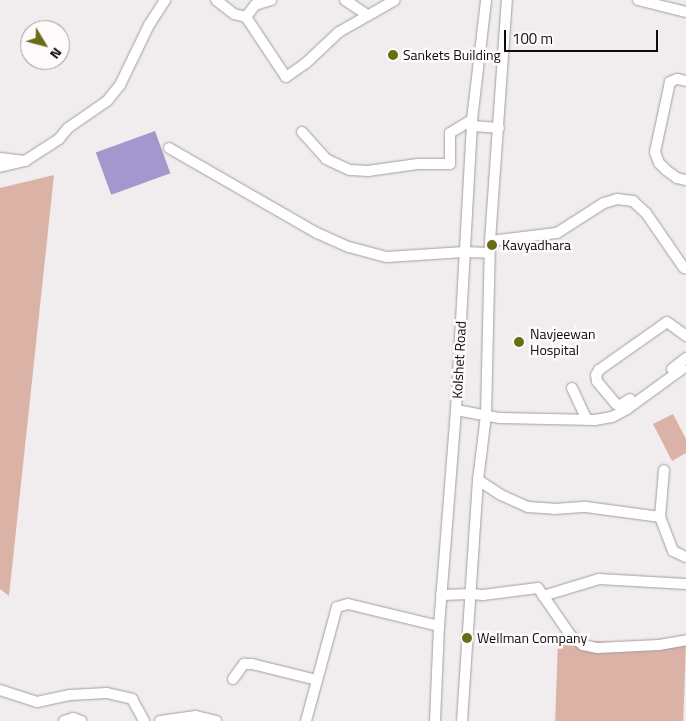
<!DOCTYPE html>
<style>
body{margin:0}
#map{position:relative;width:686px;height:721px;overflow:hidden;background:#f1ecee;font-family:"Titillium Web",sans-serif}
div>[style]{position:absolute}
.green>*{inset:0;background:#dbb2a6;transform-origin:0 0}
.water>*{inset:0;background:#a397cd;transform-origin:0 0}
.roads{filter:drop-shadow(0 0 1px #a19d9f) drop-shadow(0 0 1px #a19d9f)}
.minor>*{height:10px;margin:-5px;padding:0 5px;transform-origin:5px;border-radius:5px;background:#fff}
.dots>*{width:14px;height:14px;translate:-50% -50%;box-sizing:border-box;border:2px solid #fef9fb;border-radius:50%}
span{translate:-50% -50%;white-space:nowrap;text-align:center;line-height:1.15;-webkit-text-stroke:5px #fef9fb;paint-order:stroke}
.poi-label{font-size:14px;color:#0e0d0d}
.left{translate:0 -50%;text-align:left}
.street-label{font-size:14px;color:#0e0d0d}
.north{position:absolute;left:20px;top:20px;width:50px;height:50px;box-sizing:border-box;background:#fef9fb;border:1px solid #9e9b9c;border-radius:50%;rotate:127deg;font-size:14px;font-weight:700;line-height:20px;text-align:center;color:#0e0d0d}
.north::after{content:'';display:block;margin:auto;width:18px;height:22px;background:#676d13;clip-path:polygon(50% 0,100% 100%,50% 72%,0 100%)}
.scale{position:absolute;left:504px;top:30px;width:154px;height:22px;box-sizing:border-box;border:2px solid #0e0d0d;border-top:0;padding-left:6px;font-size:15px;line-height:18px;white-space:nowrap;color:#0e0d0d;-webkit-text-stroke:4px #fef9fb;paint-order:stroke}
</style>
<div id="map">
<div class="green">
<div style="clip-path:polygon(54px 175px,9px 596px,0 589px,0 188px)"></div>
<div style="clip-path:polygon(673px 414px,686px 439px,686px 453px,672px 461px,653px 424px)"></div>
<div style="left:558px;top:640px;width:128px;height:81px;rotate:2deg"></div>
</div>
<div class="water">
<div style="left:155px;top:131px;width:45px;height:63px;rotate:70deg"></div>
</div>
<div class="roads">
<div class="minor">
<div style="left:216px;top:0;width:23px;rotate:38deg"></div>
<div style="left:234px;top:14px;width:12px;rotate:14deg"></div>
<div style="left:345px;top:0;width:27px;rotate:34deg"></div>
<div style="left:638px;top:0;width:49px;rotate:14deg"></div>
<div style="left:246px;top:17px;width:72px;rotate:56.3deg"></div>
<div style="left:286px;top:77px;width:24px;rotate:-35deg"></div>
<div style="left:306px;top:63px;width:45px;rotate:-43.2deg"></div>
<div style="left:339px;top:32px;width:64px;rotate:-29.7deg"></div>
<div style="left:246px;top:17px;width:15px;rotate:-53deg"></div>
<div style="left:255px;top:5px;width:17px;rotate:-17deg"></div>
<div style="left:686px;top:81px;width:9px;rotate:-167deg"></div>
<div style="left:677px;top:79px;width:8px;rotate:157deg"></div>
<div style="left:670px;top:82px;width:72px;rotate:102.1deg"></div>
<div style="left:655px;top:152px;width:12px;rotate:70deg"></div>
<div style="left:659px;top:163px;width:10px;rotate:45deg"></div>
<div style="left:666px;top:170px;width:14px;rotate:36deg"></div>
<div style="left:677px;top:178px;width:9px;rotate:13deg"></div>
<div style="left:472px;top:126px;width:27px;rotate:4deg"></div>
<div style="left:302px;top:132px;width:36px;rotate:48deg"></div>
<div style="left:326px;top:159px;width:26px;rotate:25deg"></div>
<div style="left:350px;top:170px;width:18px;rotate:3deg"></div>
<div style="left:368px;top:171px;width:50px;rotate:-8deg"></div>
<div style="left:418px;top:164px;width:32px"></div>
<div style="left:450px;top:164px;width:31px;rotate:-90deg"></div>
<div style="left:450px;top:133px;width:26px;rotate:-31deg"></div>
<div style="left:169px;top:148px;width:171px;rotate:29.9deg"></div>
<div style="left:317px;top:233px;width:35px;rotate:24deg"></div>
<div style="left:349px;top:247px;width:39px;rotate:15deg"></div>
<div style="left:387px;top:257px;width:77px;rotate:-3.7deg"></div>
<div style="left:464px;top:252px;width:25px;rotate:2deg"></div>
<div style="left:0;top:158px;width:25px;rotate:7deg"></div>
<div style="left:25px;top:161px;width:26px;rotate:167deg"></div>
<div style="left:25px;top:161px;width:40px;rotate:-32.9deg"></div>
<div style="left:59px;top:139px;width:14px;rotate:-51deg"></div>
<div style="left:68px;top:128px;width:47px;rotate:-34.7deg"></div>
<div style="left:107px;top:101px;width:21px;rotate:-51deg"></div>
<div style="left:120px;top:85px;width:67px;rotate:-64.2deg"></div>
<div style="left:149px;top:25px;width:30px;rotate:-57deg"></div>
<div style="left:490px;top:241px;width:67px;rotate:-6.8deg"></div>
<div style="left:557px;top:233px;width:56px;rotate:-32.6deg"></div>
<div style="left:604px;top:203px;width:14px;rotate:-17deg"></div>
<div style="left:617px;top:199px;width:16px;rotate:7deg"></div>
<div style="left:633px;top:201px;width:18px;rotate:43deg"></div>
<div style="left:646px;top:213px;width:67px;rotate:55.4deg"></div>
<div style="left:672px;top:369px;width:18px;rotate:-38deg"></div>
<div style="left:572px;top:388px;width:35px;rotate:65deg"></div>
<div style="left:630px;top:399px;width:12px;rotate:149deg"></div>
<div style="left:620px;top:405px;width:4px;rotate:-166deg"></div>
<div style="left:616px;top:404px;width:30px;rotate:-130deg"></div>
<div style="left:597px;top:381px;width:6px;rotate:-99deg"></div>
<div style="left:596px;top:375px;width:6px;rotate:-59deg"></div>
<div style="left:599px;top:370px;width:83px;rotate:-35.2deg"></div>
<div style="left:667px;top:322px;width:24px;rotate:36deg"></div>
<div style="left:456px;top:410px;width:45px;rotate:10.3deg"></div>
<div style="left:500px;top:418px;width:95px;rotate:1.2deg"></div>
<div style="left:595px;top:420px;width:17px;rotate:-10deg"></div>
<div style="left:612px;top:417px;width:17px;rotate:-28deg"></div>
<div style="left:627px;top:409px;width:68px;rotate:-36deg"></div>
<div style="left:478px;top:480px;width:27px;rotate:33deg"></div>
<div style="left:501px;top:495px;width:30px;rotate:24deg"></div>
<div style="left:528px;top:507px;width:26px;rotate:4deg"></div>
<div style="left:554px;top:509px;width:32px;rotate:-4deg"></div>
<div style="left:586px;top:507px;width:75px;rotate:7.7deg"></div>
<div style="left:660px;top:517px;width:36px;rotate:69deg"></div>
<div style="left:673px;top:551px;width:14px;rotate:25deg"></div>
<div style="left:660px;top:517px;width:47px;rotate:-85.1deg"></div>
<div style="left:441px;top:595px;width:31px;rotate:-2deg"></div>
<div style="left:472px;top:594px;width:11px;rotate:5deg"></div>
<div style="left:483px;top:595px;width:55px;rotate:-7.3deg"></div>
<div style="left:538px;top:588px;width:58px;rotate:55.5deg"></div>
<div style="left:571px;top:636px;width:15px;rotate:37deg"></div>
<div style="left:583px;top:645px;width:14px;rotate:12deg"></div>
<div style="left:597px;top:648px;width:62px;rotate:-2.8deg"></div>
<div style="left:659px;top:645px;width:27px;rotate:-10deg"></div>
<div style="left:543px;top:596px;width:59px;rotate:-16.9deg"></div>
<div style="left:599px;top:579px;width:87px;rotate:3.3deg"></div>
<div style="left:233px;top:679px;width:19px;rotate:-54deg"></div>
<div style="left:244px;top:664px;width:8px"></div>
<div style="left:252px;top:664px;width:67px;rotate:13.8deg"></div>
<div style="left:0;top:690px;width:39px;rotate:18deg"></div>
<div style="left:37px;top:702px;width:34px;rotate:-12deg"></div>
<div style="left:70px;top:695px;width:37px;rotate:-3deg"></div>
<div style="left:107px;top:693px;width:26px;rotate:13deg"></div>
<div style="left:132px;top:699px;width:25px;rotate:61deg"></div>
<div style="left:64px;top:721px;width:9px;rotate:-18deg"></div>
<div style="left:73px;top:718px;width:9px;rotate:21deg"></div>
<div style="left:160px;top:721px;width:36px;rotate:-8deg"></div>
<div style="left:196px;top:716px;width:21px;rotate:14deg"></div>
<div style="left:306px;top:721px;width:118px;rotate:-74.8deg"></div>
<div style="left:337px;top:607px;width:11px;rotate:-15deg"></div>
<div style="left:348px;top:604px;width:94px;rotate:13.6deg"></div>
<div style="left:435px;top:721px;width:95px;rotate:-87.6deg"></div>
<div style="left:439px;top:626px;width:217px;rotate:-85.5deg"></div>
<div style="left:456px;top:410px;width:290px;rotate:-86.8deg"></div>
<div style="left:472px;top:120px;width:121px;rotate:-83.3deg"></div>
<div style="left:462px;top:721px;width:242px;rotate:-86.2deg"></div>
<div style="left:478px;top:480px;width:64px;rotate:-82.9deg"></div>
<div style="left:486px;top:416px;width:175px;rotate:-88.7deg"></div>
<div style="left:490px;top:241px;width:242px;rotate:-86deg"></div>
</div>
</div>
<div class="dots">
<div style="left:393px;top:55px;background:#676d13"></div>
<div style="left:492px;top:245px;background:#676d13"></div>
<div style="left:519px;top:342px;background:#676d13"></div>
<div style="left:467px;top:638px;background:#676d13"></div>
</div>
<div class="poi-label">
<span class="left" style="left:403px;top:55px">Sankets Building</span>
<span class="left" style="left:502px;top:245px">Kavyadhara</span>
<span class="left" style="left:530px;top:342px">Navjeewan<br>Hospital</span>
<span class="left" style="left:477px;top:638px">Wellman Company</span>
</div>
<div class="street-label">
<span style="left:459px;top:360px;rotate:-87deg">Kolshet Road</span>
</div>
<div class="north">N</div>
<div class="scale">100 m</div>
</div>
